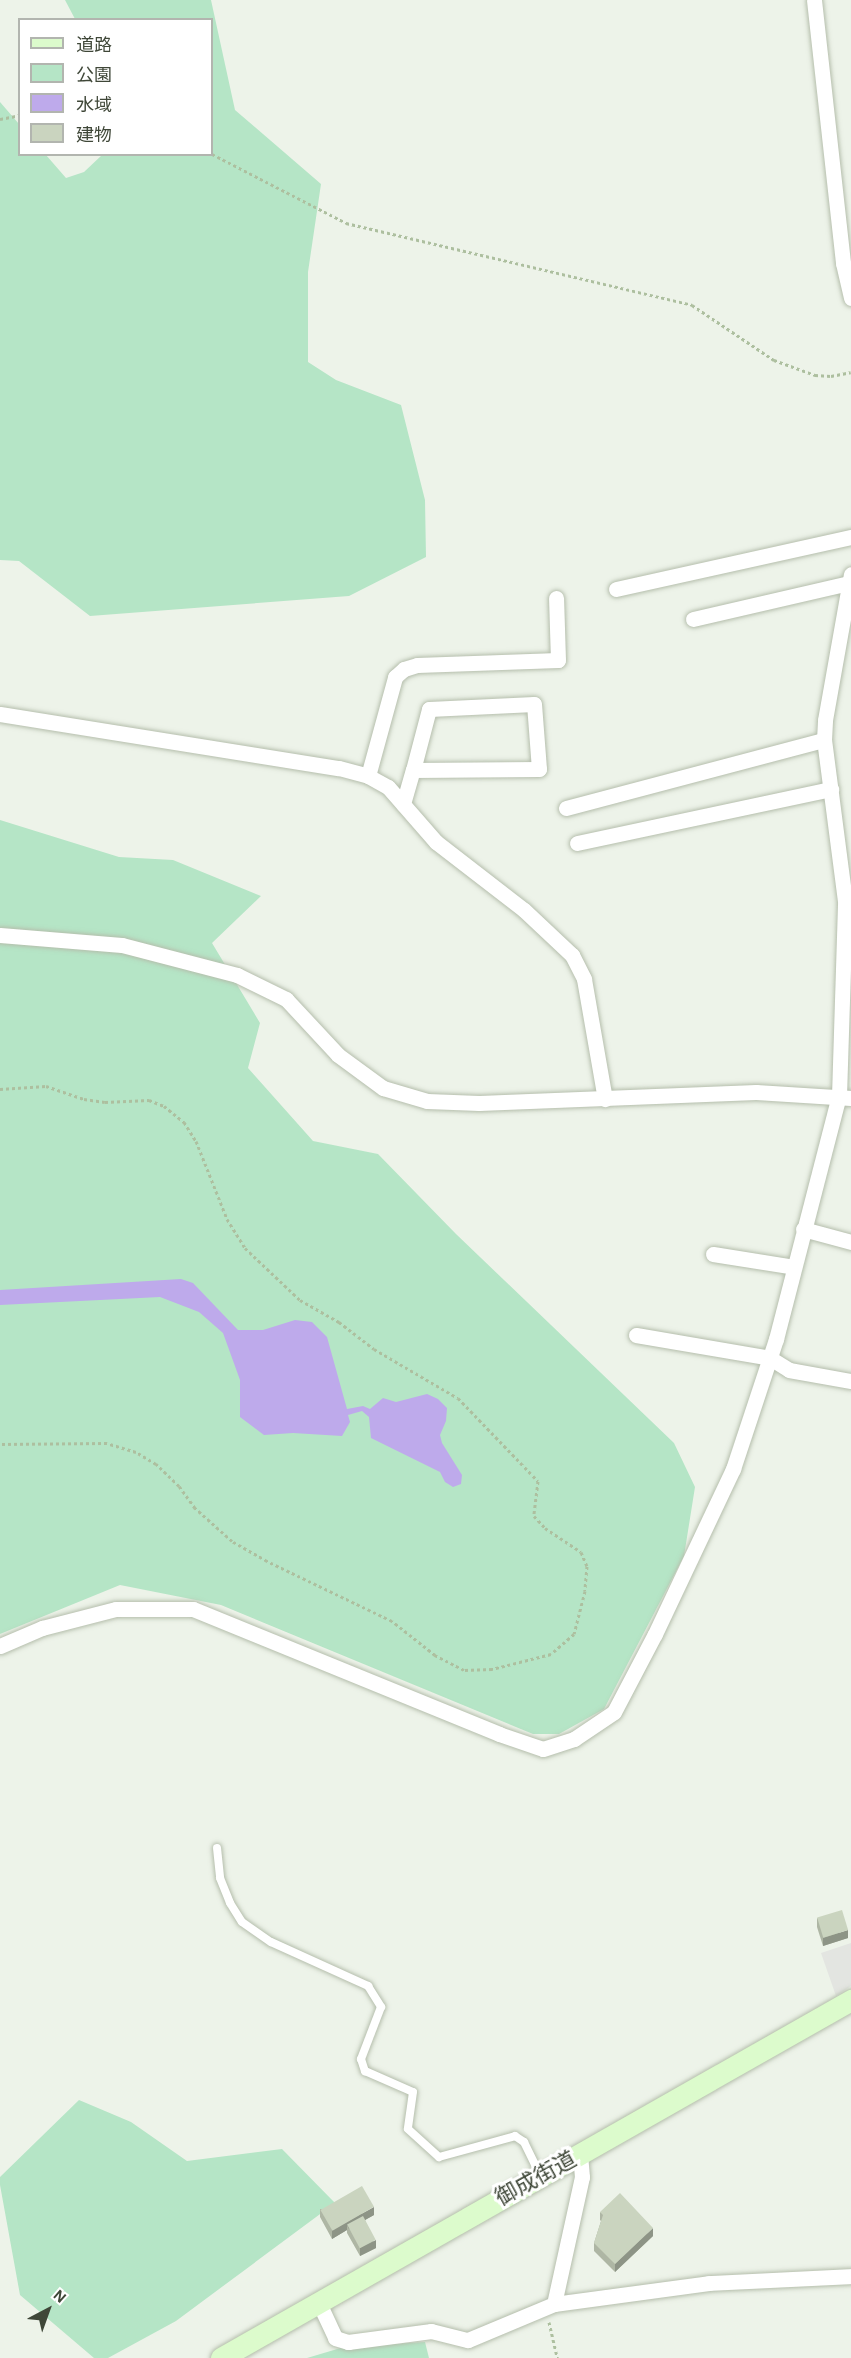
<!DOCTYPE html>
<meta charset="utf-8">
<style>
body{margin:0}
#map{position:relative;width:851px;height:2358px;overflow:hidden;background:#edf3e9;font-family:"Alegreya Sans","Noto Sans JP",sans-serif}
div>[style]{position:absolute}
.green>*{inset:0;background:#b5e5c6}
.parking>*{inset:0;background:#e3e5e1}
.water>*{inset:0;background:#beaaeb}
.path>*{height:3px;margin-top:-1.5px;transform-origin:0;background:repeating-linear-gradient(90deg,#adbf9f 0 3px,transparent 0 6px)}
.roads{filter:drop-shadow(0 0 2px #b5beac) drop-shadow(0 0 2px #b5beac)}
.lane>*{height:8px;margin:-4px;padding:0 4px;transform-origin:4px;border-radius:4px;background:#fff}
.street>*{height:15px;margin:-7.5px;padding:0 7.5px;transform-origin:7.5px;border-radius:7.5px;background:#fff}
.secondary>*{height:21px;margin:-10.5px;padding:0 10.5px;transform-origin:10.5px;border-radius:10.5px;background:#dcfbcc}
.wall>*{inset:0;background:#aeb6a4}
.shaded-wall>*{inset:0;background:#8d9486}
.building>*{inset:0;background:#cad4bf;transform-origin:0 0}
span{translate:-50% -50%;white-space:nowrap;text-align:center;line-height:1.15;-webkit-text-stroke:6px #fff;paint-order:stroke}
.street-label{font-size:22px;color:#3f4738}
.legend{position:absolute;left:18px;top:18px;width:195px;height:138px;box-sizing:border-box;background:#fff;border:2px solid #b2b5af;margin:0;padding:8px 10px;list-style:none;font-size:18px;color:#3f4738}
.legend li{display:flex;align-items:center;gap:12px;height:30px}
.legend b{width:30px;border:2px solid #b2b5af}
.north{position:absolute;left:18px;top:2280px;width:60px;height:60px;-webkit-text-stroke:4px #fff;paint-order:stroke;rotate:41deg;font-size:16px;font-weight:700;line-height:24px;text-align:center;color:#3f4738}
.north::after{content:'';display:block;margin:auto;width:21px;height:27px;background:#3f4738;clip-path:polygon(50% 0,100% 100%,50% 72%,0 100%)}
</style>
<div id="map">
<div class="green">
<div style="clip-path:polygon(65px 0,211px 0,235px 110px,321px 184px,308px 272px,308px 362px,336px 380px,401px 405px,425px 500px,426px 557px,349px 596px,90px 616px,19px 561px,0 560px,0 102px,19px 124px,20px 154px,46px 155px,66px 178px,84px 172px,102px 155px,212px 154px,212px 20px,75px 19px)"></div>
<div style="clip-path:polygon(0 820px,119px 857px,173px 860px,261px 896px,212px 943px,260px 1023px,248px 1068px,313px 1141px,378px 1154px,456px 1234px,674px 1443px,695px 1487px,684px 1556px,604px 1709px,559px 1734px,533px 1734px,221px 1605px,120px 1585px,0 1634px)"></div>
<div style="clip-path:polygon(79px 2100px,131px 2122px,187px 2161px,282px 2149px,335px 2203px,176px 2321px,108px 2358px,94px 2358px,20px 2295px,0 2185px,0 2177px)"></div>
<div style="clip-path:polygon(425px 2342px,429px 2358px,307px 2358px,344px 2347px)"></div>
</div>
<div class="parking">
<div style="clip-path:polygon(851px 1943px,851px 1986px,836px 1996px,821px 1953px)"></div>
</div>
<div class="water">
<div style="clip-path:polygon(181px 1279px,193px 1283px,238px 1330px,263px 1330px,295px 1320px,312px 1322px,327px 1337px,347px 1409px,363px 1406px,370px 1409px,383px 1398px,396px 1402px,427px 1394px,438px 1399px,447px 1408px,446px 1421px,440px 1435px,442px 1443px,462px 1475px,461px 1484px,453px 1487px,445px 1482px,440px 1472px,371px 1438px,369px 1417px,362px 1411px,348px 1415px,350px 1422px,342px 1436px,293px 1433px,264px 1435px,240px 1417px,240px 1380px,223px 1333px,199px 1312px,160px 1297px,0 1305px,0 1290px)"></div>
</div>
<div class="path">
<div style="left:0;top:119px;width:20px;rotate:-11deg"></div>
<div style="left:212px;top:154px;width:151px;rotate:27.2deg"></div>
<div style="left:346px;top:223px;width:356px;rotate:13.3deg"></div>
<div style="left:692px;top:305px;width:99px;rotate:33.9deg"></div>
<div style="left:774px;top:360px;width:44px;rotate:20.1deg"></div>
<div style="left:815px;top:375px;width:16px;rotate:4deg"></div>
<div style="left:831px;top:376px;width:20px;rotate:-11deg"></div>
<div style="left:0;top:1089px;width:46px;rotate:-3.7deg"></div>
<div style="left:46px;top:1086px;width:40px;rotate:18.9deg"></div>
<div style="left:84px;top:1099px;width:21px;rotate:8deg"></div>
<div style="left:105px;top:1102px;width:44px;rotate:-2.6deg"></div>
<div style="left:149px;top:1100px;width:16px;rotate:22deg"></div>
<div style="left:164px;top:1106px;width:26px;rotate:39deg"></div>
<div style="left:184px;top:1122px;width:22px;rotate:58deg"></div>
<div style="left:196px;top:1141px;width:84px;rotate:68.3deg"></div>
<div style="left:227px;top:1219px;width:34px;rotate:58deg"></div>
<div style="left:245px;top:1248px;width:76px;rotate:43.4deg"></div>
<div style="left:300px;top:1300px;width:45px;rotate:29.4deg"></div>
<div style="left:339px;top:1322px;width:44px;rotate:37.6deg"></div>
<div style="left:374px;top:1349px;width:97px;rotate:30.3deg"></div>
<div style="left:458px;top:1398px;width:115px;rotate:46.1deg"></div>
<div style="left:538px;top:1481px;width:35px;rotate:97deg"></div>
<div style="left:534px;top:1516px;width:16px;rotate:47deg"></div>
<div style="left:545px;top:1528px;width:43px;rotate:33.7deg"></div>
<div style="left:581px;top:1552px;width:15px;rotate:67deg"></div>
<div style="left:587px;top:1566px;width:25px;rotate:95deg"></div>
<div style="left:585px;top:1591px;width:44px;rotate:104.3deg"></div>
<div style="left:574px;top:1634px;width:30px;rotate:139deg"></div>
<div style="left:551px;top:1654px;width:61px;rotate:165.7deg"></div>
<div style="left:492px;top:1669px;width:28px;rotate:178deg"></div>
<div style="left:464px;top:1670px;width:33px;rotate:-153deg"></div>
<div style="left:435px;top:1655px;width:55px;rotate:-141.7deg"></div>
<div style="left:392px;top:1621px;width:139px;rotate:-154.4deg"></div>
<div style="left:267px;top:1561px;width:40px;rotate:-150.3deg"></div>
<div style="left:232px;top:1541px;width:50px;rotate:-138.3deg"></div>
<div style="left:195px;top:1508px;width:27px;rotate:-126deg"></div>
<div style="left:179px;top:1486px;width:32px;rotate:-136deg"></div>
<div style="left:156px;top:1464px;width:23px;rotate:-149deg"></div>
<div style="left:136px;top:1452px;width:30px;rotate:-163deg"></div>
<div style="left:107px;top:1443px;width:107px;rotate:179.5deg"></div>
<div style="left:549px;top:2322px;width:37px;rotate:77deg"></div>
</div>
<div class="roads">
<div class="lane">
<div style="left:217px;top:1848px;width:30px;rotate:84deg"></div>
<div style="left:220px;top:1878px;width:27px;rotate:68deg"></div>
<div style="left:230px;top:1903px;width:22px;rotate:58deg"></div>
<div style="left:242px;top:1922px;width:35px;rotate:35deg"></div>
<div style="left:271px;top:1942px;width:107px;rotate:24.4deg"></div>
<div style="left:368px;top:1986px;width:25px;rotate:58deg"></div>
<div style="left:381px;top:2007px;width:56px;rotate:111deg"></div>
<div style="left:361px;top:2059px;width:13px;rotate:72deg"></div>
<div style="left:365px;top:2071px;width:52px;rotate:23.6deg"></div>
<div style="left:413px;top:2092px;width:37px;rotate:98deg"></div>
<div style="left:408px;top:2129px;width:42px;rotate:42.1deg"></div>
<div style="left:439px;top:2157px;width:79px;rotate:-15.4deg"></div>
<div style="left:515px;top:2136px;width:11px;rotate:34deg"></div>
<div style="left:524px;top:2142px;width:37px;rotate:64deg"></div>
</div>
<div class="street">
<div style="left:814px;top:0;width:265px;rotate:83.7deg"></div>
<div style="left:843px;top:263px;width:36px;rotate:77deg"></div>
<div style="left:616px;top:589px;width:241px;rotate:-12.5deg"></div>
<div style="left:693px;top:619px;width:160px;rotate:-13deg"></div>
<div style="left:0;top:714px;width:343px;rotate:9.1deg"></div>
<div style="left:339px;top:768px;width:30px;rotate:15deg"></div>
<div style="left:368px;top:776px;width:23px;rotate:29deg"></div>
<div style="left:388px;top:787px;width:73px;rotate:48.9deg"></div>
<div style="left:436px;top:842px;width:111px;rotate:37.7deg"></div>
<div style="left:524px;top:910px;width:66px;rotate:43.2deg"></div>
<div style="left:572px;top:955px;width:27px;rotate:63deg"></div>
<div style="left:584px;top:979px;width:122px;rotate:80.1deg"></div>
<div style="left:368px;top:776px;width:103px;rotate:-74.7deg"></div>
<div style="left:395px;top:677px;width:12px;rotate:-42deg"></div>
<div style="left:404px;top:669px;width:14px;rotate:-17deg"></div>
<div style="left:417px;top:665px;width:141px;rotate:-2deg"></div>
<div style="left:558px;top:660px;width:62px;rotate:-91.8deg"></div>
<div style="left:403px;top:804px;width:35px;rotate:-74deg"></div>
<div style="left:413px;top:770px;width:63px;rotate:-75.3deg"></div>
<div style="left:429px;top:709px;width:105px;rotate:-2.7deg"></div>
<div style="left:534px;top:704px;width:65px;rotate:85.6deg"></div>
<div style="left:539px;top:769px;width:126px;rotate:179.5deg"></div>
<div style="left:566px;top:808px;width:267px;rotate:-14.8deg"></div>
<div style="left:577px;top:843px;width:260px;rotate:-12deg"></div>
<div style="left:0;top:935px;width:122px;rotate:4.7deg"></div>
<div style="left:122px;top:945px;width:119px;rotate:14.6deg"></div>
<div style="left:237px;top:975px;width:55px;rotate:26.1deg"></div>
<div style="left:286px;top:999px;width:76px;rotate:47.1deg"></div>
<div style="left:338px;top:1055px;width:56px;rotate:36.3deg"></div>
<div style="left:383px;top:1088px;width:46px;rotate:16.5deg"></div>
<div style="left:427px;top:1101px;width:52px;rotate:2.2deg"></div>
<div style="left:479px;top:1103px;width:277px;rotate:-2.3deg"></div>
<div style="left:756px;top:1092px;width:95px;rotate:3.6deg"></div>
<div style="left:803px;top:1229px;width:50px;rotate:15.2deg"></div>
<div style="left:713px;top:1254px;width:82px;rotate:9.1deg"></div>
<div style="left:636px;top:1335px;width:136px;rotate:9.7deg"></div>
<div style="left:770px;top:1358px;width:22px;rotate:32deg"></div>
<div style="left:789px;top:1370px;width:63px;rotate:10.1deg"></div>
<div style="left:0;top:1646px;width:46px;rotate:-23.2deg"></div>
<div style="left:42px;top:1628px;width:76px;rotate:-14.4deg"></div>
<div style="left:116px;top:1609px;width:77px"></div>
<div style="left:193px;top:1609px;width:331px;rotate:22.2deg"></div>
<div style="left:499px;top:1734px;width:46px;rotate:18.8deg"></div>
<div style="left:543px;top:1749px;width:33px;rotate:-18deg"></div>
<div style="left:574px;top:1739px;width:48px;rotate:-34deg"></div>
<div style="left:614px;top:1712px;width:88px;rotate:-62.3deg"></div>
<div style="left:655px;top:1634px;width:183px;rotate:-64.7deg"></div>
<div style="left:733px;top:1469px;width:137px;rotate:-71.7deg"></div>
<div style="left:776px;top:1339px;width:251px;rotate:-75.5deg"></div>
<div style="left:839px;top:1096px;width:195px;rotate:-88.2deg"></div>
<div style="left:845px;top:901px;width:162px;rotate:-97.4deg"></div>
<div style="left:824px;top:740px;width:20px;rotate:-87deg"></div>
<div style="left:825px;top:720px;width:148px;rotate:-79.9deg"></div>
<div style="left:319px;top:2303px;width:38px;rotate:65deg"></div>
<div style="left:335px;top:2338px;width:14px;rotate:17deg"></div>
<div style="left:348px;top:2342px;width:84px;rotate:-7.5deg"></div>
<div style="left:431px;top:2331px;width:38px;rotate:14deg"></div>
<div style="left:468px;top:2340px;width:93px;rotate:-22.7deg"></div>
<div style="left:554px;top:2304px;width:156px;rotate:-7.7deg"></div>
<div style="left:709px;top:2283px;width:142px;rotate:-2.8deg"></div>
<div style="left:554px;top:2304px;width:130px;rotate:-77.6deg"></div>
<div style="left:582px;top:2177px;width:23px;rotate:-95deg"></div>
</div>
<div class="secondary">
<div style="left:221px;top:2358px;width:725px;rotate:-29.61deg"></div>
</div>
</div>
<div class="wall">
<div style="clip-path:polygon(817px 1918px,848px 1938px,823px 1946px,817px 1927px)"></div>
<div style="clip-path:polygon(320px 2209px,374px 2215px,365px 2220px,376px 2248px,360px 2256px,347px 2233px,347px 2230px,332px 2239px,320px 2217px)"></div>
<div style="clip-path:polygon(600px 2212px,653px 2236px,615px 2272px,594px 2251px,594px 2243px,601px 2221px,600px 2220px)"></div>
</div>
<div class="shaded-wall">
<div style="clip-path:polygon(848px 1930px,848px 1938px,823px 1946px,823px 1938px)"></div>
<div style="clip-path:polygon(374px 2207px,374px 2215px,349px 2229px,347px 2225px,347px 2230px,332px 2239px,332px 2230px)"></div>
<div style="clip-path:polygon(653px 2228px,653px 2236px,615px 2272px,615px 2264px)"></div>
<div style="clip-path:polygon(376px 2240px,376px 2248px,360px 2256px,360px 2248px)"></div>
</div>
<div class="building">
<div style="left:842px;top:1910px;width:21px;height:26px;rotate:73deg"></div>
<div style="left:362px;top:2186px;width:24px;height:48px;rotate:60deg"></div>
<div style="clip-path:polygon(620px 2193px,653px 2228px,615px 2264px,594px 2243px,603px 2215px,600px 2212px)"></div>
<div style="left:363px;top:2216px;width:27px;height:18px;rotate:62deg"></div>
</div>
<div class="street-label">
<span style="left:536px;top:2179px;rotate:-29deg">御成街道</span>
</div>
<ul class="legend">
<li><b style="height:8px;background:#dcfbcc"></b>道路</li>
<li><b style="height:16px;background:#b5e5c6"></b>公園</li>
<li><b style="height:16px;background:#beaaeb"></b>水域</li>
<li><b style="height:16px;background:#cad4bf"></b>建物</li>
</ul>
<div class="north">N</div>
</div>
